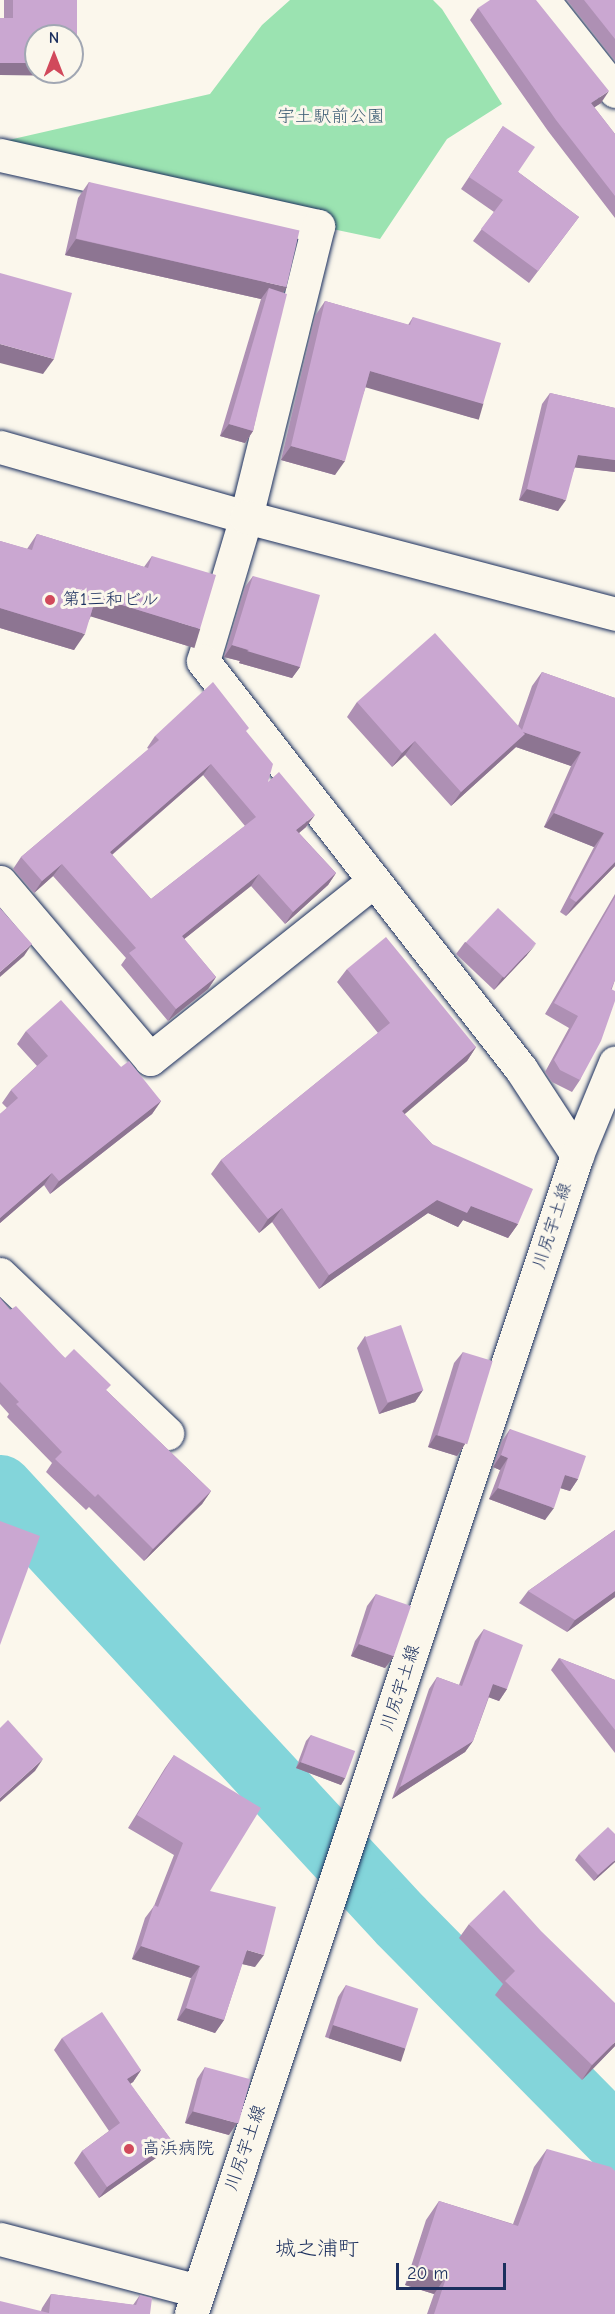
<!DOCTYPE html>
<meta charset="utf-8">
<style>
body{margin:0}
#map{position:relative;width:615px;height:2314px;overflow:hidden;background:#fbf7ec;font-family:"Comic Neue","Klee One",sans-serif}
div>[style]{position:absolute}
.green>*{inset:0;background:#9be3b1}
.river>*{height:66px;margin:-33px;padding:0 33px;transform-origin:33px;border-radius:33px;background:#83d5da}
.roads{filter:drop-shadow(0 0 2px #1b2f5e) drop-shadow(0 0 2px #1b2f5e)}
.minor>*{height:33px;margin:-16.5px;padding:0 16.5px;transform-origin:16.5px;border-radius:16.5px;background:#fbf7ec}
.tertiary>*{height:33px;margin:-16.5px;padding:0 16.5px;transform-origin:16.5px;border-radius:16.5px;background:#fbf7ec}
.secondary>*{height:33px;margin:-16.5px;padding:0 16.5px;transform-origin:16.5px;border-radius:16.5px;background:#fbf7ec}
.wall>*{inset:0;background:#ae90b4}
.shaded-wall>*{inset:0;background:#8d7592;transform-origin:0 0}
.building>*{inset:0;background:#caa7d1;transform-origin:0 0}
.dots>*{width:16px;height:16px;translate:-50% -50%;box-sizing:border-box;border:3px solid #fbf7ec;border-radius:50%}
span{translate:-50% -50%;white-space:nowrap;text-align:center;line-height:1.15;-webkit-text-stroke:6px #fbf7ec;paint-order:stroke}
.park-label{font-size:18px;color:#3b5c73}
.poi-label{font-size:18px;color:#1b2f5e}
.left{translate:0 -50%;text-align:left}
.street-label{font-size:18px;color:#1b2f5e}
.quarter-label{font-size:21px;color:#1b2f5e}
.north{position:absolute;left:24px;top:24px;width:60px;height:60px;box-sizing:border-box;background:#fbf7ec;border:2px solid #a1a7b3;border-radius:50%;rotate:0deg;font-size:16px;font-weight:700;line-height:24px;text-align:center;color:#1b2f5e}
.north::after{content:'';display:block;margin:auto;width:21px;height:27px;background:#d1495b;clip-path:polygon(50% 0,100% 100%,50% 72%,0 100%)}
.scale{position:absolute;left:396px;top:2263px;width:110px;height:27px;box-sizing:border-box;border:3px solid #1b2f5e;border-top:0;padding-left:8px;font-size:18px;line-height:21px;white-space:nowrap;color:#1b2f5e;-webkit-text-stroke:4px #fbf7ec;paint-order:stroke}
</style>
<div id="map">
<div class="green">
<div style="clip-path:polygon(290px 0,433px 0,442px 9px,502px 104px,447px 139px,380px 239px,318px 226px,0 142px,210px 94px,262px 25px)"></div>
</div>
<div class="river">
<div style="left:0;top:1488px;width:590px;rotate:47.2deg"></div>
<div style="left:401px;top:1921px;width:305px;rotate:45.4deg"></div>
</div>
<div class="roads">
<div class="minor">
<div style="left:543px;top:0;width:116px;rotate:51.6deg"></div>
<div style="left:0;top:155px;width:326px;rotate:12.6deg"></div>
<div style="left:318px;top:226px;width:300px;rotate:103.9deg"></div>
<div style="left:246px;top:517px;width:150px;rotate:106.6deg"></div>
<div style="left:203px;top:661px;width:517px;rotate:52.07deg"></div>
<div style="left:521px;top:1069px;width:103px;rotate:56.9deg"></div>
<div style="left:0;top:882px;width:232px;rotate:49.7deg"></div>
<div style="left:150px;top:1059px;width:286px;rotate:-38.5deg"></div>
<div style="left:0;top:1274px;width:231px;rotate:43.6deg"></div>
<div style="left:0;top:2239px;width:205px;rotate:14.7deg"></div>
</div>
<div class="tertiary">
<div style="left:0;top:447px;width:256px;rotate:15.9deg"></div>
<div style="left:246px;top:517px;width:382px;rotate:14.7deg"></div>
</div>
<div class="secondary">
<div style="left:191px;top:2314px;width:1222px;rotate:-71.58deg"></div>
<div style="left:577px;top:1155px;width:100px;rotate:-67.6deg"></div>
</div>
</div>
<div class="wall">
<div style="clip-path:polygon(4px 0,77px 0,72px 70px,68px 76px,4px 18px)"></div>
<div style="clip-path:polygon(567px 0,615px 0,615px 61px)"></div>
<div style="clip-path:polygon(478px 8px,601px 103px,594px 107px,615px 134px,615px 218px,548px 131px,470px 20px)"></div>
<div style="clip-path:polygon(503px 126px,518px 172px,579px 217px,529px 283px,473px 241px,494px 212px,461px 189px)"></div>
<div style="clip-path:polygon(89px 182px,283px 292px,253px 431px,245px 443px,220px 436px,261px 299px,65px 255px,78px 198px)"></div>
<div style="clip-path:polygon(325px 301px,408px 325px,413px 317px,483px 404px,473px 418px,366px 386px,335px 475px,281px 460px,315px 316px)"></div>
<div style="clip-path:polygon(550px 393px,615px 408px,615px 472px,575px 467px,558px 511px,519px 500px,542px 404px)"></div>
<div style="clip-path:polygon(37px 534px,144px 567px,152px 556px,188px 646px,91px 616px,74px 650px,0 628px,0 541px,27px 549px)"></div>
<div style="clip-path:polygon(253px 576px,300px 667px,292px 678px,239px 663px,240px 661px,224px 657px,245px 587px)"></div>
<div style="clip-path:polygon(542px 672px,615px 698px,615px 866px,566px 916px,560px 912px,594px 847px,544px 827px,571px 766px,516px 747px,451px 806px,405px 755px,392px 767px,347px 717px,357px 702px,518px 726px,532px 686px)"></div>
<div style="clip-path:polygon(evenodd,246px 732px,268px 782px,306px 827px,299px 833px,336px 873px,328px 885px,285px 924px,251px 886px,184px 939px,216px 977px,208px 989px,168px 1021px,121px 965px,126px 958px,53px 876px,34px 893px,13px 869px,21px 857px,149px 749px,147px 748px,155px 736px,246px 732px,203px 775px,245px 826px,151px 899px,112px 855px,203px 775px)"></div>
<div style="clip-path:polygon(615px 894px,615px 980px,580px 1080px,572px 1092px,552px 1082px,545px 1072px,569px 1028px,545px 1014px)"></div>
<div style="clip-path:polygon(465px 942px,527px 955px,494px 990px,456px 954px)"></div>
<div style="clip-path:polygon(347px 969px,476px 1047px,467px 1061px,404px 1114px,432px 1144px,518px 1224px,508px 1238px,463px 1220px,458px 1227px,428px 1213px,319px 1289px,272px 1222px,259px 1233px,211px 1174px,221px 1160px,378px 1033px,337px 982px)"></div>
<div style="clip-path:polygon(26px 1031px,121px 1067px,161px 1101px,152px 1114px,50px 1194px,44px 1185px,0 1223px,0 1114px,7px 1108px,2px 1103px,11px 1090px,37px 1066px,17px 1044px)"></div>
<div style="clip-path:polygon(0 1298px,10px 1310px,65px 1358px,107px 1391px,211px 1491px,202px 1504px,144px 1561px,89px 1507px,86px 1510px,46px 1472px,52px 1463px,7px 1417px,9px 1414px,0 1404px)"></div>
<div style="clip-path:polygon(365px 1336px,423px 1390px,415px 1402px,379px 1414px,357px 1348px)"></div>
<div style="clip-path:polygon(463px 1352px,465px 1444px,457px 1456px,428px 1447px,454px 1363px)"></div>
<div style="clip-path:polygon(510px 1429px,578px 1479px,570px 1491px,560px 1488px,545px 1520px,489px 1499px,500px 1470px,493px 1467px,502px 1441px)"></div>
<div style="clip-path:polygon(615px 1530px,615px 1597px,567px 1632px,519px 1603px,528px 1591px)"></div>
<div style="clip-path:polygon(376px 1594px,394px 1656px,385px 1668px,351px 1656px,367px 1606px)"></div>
<div style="clip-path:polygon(484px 1629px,507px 1689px,499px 1701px,489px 1697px,473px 1741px,465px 1752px,392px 1799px,429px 1689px,437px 1677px,459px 1685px,475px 1641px)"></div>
<div style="clip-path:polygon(559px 1658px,615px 1680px,615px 1753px,551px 1670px)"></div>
<div style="clip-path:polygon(311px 1735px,345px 1778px,341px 1785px,296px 1768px,306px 1741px)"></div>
<div style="clip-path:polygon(174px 1755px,210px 1891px,255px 1967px,242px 1964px,224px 2020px,215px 2033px,177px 2020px,191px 1978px,132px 1959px,145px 1918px,154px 1906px,174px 1855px,128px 1828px,165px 1768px)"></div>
<div style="clip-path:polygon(579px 1854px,615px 1862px,594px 1881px,575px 1860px)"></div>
<div style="clip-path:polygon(469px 1924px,615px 2046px,582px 2080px,495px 1995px,503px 1984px,459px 1938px)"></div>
<div style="clip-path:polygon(346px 1985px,405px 2048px,397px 2060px,325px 2037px,338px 1997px)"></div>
<div style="clip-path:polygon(62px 2038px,141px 2070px,133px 2082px,130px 2084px,172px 2141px,163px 2153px,99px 2198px,74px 2163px,82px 2151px,109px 2131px,54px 2050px)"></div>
<div style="clip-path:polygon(205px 2067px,229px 2135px,185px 2123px,197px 2079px)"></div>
<div style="clip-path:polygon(547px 2149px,615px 2314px,427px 2314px,434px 2294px,405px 2285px,426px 2220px,439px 2201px,513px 2224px,534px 2167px)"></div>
<div style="clip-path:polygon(51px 2294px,133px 2305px,140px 2295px,150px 2314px,0 2314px,41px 2311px,42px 2308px)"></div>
</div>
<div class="shaded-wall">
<div style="clip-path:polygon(0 63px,36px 63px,36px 72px,71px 72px,68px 76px,0 75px)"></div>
<div style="clip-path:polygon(72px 63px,77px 63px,72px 70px)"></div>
<div style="clip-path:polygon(609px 91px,601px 103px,583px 115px,591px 103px)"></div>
<div style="clip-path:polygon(76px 239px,287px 287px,276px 303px,269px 288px,261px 299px,65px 255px)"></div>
<div style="clip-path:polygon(0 344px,54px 359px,43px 374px,0 363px)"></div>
<div style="left:370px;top:371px;width:118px;height:17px;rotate:16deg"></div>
<div style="clip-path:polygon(229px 424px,253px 431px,245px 443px,220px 436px)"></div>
<div style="clip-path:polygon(291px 446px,345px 461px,335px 475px,281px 460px)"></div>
<div style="clip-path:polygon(578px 455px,615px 460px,615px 472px,570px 467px)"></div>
<div style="clip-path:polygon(527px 489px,566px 500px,558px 511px,519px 500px)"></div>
<div style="left:96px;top:597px;width:109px;height:20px;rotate:17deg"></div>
<div style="clip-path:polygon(0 608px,85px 634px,74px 650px,0 628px)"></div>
<div style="clip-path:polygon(232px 645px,300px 667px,292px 678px,239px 663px,240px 661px,224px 657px)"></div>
<div style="clip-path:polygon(523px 732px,581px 752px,571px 766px,516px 747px,451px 806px,461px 792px)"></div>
<div style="clip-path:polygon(415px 741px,405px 755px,392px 767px,402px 753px)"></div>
<div style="clip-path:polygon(211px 764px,203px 775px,101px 864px,110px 852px)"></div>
<div style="clip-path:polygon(554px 813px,604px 833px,594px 847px,544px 827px)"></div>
<div style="clip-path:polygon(315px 815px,306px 827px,288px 842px,296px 830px)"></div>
<div style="clip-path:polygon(615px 862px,615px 866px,566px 916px,576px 902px)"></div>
<div style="clip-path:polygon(62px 864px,53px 876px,34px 893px,42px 881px)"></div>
<div style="clip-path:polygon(336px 873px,328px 885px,285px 924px,293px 912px)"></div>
<div style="clip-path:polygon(259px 874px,251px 886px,173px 948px,182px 936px)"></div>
<div style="clip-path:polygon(32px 944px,24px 956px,0 977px,0 972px)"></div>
<div style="clip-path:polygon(536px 944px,527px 955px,494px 990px,502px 978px)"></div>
<div style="clip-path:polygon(216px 977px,208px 989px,168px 1021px,176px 1009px)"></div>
<div style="clip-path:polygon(476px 1047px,467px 1061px,392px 1125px,402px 1111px)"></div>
<div style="clip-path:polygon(161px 1101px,152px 1114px,50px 1194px,59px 1181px)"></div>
<div style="clip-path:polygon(52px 1173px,44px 1185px,0 1223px,0 1218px)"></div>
<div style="clip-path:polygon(437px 1200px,471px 1206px,518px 1224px,508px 1238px,463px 1220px,458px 1227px,428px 1213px,319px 1289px,329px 1275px)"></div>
<div style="clip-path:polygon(282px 1208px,272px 1222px,259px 1233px,268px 1219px)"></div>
<div style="clip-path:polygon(423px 1390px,415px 1402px,379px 1414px,388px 1403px)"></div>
<div style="clip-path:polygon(436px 1435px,465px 1444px,457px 1456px,428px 1447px)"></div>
<div style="clip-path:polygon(501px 1455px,508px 1458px,500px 1470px,493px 1467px)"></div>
<div style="clip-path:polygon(565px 1475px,578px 1479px,570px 1491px,557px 1487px)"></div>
<div style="clip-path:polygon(498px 1488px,554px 1508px,545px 1520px,489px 1499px)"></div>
<div style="clip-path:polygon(211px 1491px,202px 1504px,144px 1561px,153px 1549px)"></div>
<div style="clip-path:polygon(615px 1591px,615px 1597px,567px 1632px,575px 1620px)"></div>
<div style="clip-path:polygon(359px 1644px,394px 1656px,385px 1668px,351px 1656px)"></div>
<div style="clip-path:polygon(493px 1684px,507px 1689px,499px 1701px,485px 1696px)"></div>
<div style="clip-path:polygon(473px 1741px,465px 1752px,392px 1799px,400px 1787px)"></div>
<div style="clip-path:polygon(43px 1759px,35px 1771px,0 1802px,0 1798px)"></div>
<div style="clip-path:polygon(300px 1762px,345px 1778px,341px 1785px,296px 1768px)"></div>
<div style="clip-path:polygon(615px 1860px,615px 1862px,594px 1881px,598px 1875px)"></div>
<div style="clip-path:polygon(141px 1946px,200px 1966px,191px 1978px,132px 1959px)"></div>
<div style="clip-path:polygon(247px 1950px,264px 1955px,255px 1967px,238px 1963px)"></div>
<div style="clip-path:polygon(186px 2008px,224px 2020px,215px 2033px,177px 2020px)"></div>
<div style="left:333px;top:2025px;width:76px;height:14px;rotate:18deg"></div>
<div style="clip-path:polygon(615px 2042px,615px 2046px,582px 2080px,592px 2065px)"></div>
<div style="clip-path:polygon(141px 2070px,133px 2082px,119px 2091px,127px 2079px)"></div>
<div style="clip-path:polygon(193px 2111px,237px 2123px,229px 2135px,185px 2123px)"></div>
<div style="clip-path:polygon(172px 2141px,163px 2153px,99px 2198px,107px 2187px)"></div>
<div style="clip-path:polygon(418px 2266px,447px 2275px,434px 2294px,405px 2285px)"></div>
</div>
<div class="building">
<div style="clip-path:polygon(13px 0,77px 0,77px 63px,72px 63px,72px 36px,36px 36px,36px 63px,0 63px,0 18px,13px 18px)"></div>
<div style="clip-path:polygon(490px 0,536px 0,609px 91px,591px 103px,615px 134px,615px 196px,556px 120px,478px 8px)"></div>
<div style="clip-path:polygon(584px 0,615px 0,615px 39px)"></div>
<div style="clip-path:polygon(503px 126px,535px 147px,518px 172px,579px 217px,538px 271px,481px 229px,503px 200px,469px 177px)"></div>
<div style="left:89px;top:182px;width:216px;height:58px;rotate:13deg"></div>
<div style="clip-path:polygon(0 273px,72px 293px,54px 359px,0 344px)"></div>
<div style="clip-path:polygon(269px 288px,287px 294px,253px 431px,229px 424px)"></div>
<div style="clip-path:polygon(325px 301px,410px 325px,413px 317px,501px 343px,483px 404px,370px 371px,345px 461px,291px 446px)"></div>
<div style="clip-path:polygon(550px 393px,615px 408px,615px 460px,578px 455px,566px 500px,527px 489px)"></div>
<div style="clip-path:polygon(37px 534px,148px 568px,152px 556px,216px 575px,200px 629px,96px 597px,85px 634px,0 608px,0 541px,32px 550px)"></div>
<div style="clip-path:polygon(253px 576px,320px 595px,300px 667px,247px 651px,249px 650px,232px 645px)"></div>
<div style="clip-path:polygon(435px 633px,522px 730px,542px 672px,615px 698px,615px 862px,576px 902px,570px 898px,604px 833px,554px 813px,581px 752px,523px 732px,525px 734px,461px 792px,415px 741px,402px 753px,357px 702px)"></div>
<div style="clip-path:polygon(evenodd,213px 682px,249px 728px,246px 731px,273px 764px,268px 782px,279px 772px,315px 815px,296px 830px,336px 873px,293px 912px,259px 874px,182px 936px,216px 977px,176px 1009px,129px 953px,136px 948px,62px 864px,42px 881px,21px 857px,159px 740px,155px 736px,213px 682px,211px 764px,256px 817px,151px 899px,110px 852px,211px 764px)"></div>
<div style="clip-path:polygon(615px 897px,615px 980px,611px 989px,615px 991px,615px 1001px,601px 1041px,580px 1080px,560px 1070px,554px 1060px,578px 1016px,554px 1003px)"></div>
<div style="clip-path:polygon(0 908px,32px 944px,0 972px)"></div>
<div style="left:498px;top:908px;width:52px;height:47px;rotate:43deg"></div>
<div style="clip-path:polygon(386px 937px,476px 1047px,402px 1111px,432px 1144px,533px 1189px,518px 1224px,471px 1206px,467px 1213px,437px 1200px,329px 1275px,282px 1208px,268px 1219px,221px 1160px,390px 1023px,347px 969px)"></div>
<div style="clip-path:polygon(61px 1000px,121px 1067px,129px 1061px,161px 1101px,59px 1181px,52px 1173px,0 1218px,0 1114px,18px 1098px,11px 1090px,48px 1056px,26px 1031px)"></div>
<div style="clip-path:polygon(0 1298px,10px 1310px,16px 1306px,65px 1358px,74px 1349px,111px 1385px,106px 1390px,211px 1491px,153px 1549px,98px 1494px,95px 1497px,55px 1459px,62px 1452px,16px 1404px,19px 1402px,0 1382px)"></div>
<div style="left:401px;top:1325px;width:69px;height:38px;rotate:71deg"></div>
<div style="left:463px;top:1352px;width:31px;height:87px;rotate:17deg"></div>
<div style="clip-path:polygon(510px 1429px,586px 1456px,578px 1479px,565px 1475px,554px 1508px,498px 1488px,508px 1458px,501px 1455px)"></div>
<div style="clip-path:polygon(0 1521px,40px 1536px,0 1645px)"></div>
<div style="clip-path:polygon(615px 1530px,615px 1591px,575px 1620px,528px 1591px)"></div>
<div style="left:376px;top:1594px;width:37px;height:53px;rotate:19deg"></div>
<div style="clip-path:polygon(484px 1629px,523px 1645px,507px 1689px,493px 1684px,473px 1741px,400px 1787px,437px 1677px,462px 1686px)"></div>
<div style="clip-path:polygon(559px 1658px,615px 1680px,615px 1730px)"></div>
<div style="clip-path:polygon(8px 1720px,43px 1759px,0 1798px,0 1728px)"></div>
<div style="left:311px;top:1735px;width:47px;height:29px;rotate:20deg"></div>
<div style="clip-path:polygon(174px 1755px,261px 1808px,210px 1891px,276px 1907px,264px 1955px,247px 1950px,224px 2020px,186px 2008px,200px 1966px,141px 1946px,154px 1905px,158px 1907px,183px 1843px,137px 1815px)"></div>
<div style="clip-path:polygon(608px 1827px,615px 1834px,615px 1860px,598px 1875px,579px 1854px)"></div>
<div style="clip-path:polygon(504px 1890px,541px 1931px,615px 2003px,615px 2042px,592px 2065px,505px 1981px,515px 1971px,469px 1924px)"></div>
<div style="left:346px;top:1985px;width:76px;height:42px;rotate:18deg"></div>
<div style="clip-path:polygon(102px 2012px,141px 2070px,127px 2079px,172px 2141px,107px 2187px,82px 2151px,120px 2123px,62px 2038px)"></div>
<div style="left:205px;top:2067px;width:47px;height:46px;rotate:15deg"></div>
<div style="clip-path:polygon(547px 2149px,611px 2167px,615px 2171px,615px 2314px,434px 2314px,447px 2275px,418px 2266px,439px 2201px,518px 2226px)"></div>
<div style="clip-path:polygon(51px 2294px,136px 2305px,140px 2295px,152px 2298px,150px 2314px,0 2314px,0 2301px,49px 2313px)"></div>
</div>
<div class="dots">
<div style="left:50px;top:600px;background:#d1495b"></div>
<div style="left:129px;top:2149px;background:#d1495b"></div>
</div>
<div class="park-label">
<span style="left:331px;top:117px">宇土駅前公園</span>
</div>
<div class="poi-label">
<span class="left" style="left:62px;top:600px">第1三和ビル</span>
<span class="left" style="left:142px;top:2149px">高浜病院</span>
</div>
<div class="street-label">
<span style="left:553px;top:1226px;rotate:-72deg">川尻宇土線</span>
<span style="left:401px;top:1688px;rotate:-72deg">川尻宇土線</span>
<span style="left:246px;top:2148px;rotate:-71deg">川尻宇土線</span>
</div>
<div class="quarter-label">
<span style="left:317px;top:2248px">城之浦町</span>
</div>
<div class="north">N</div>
<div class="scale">20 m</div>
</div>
